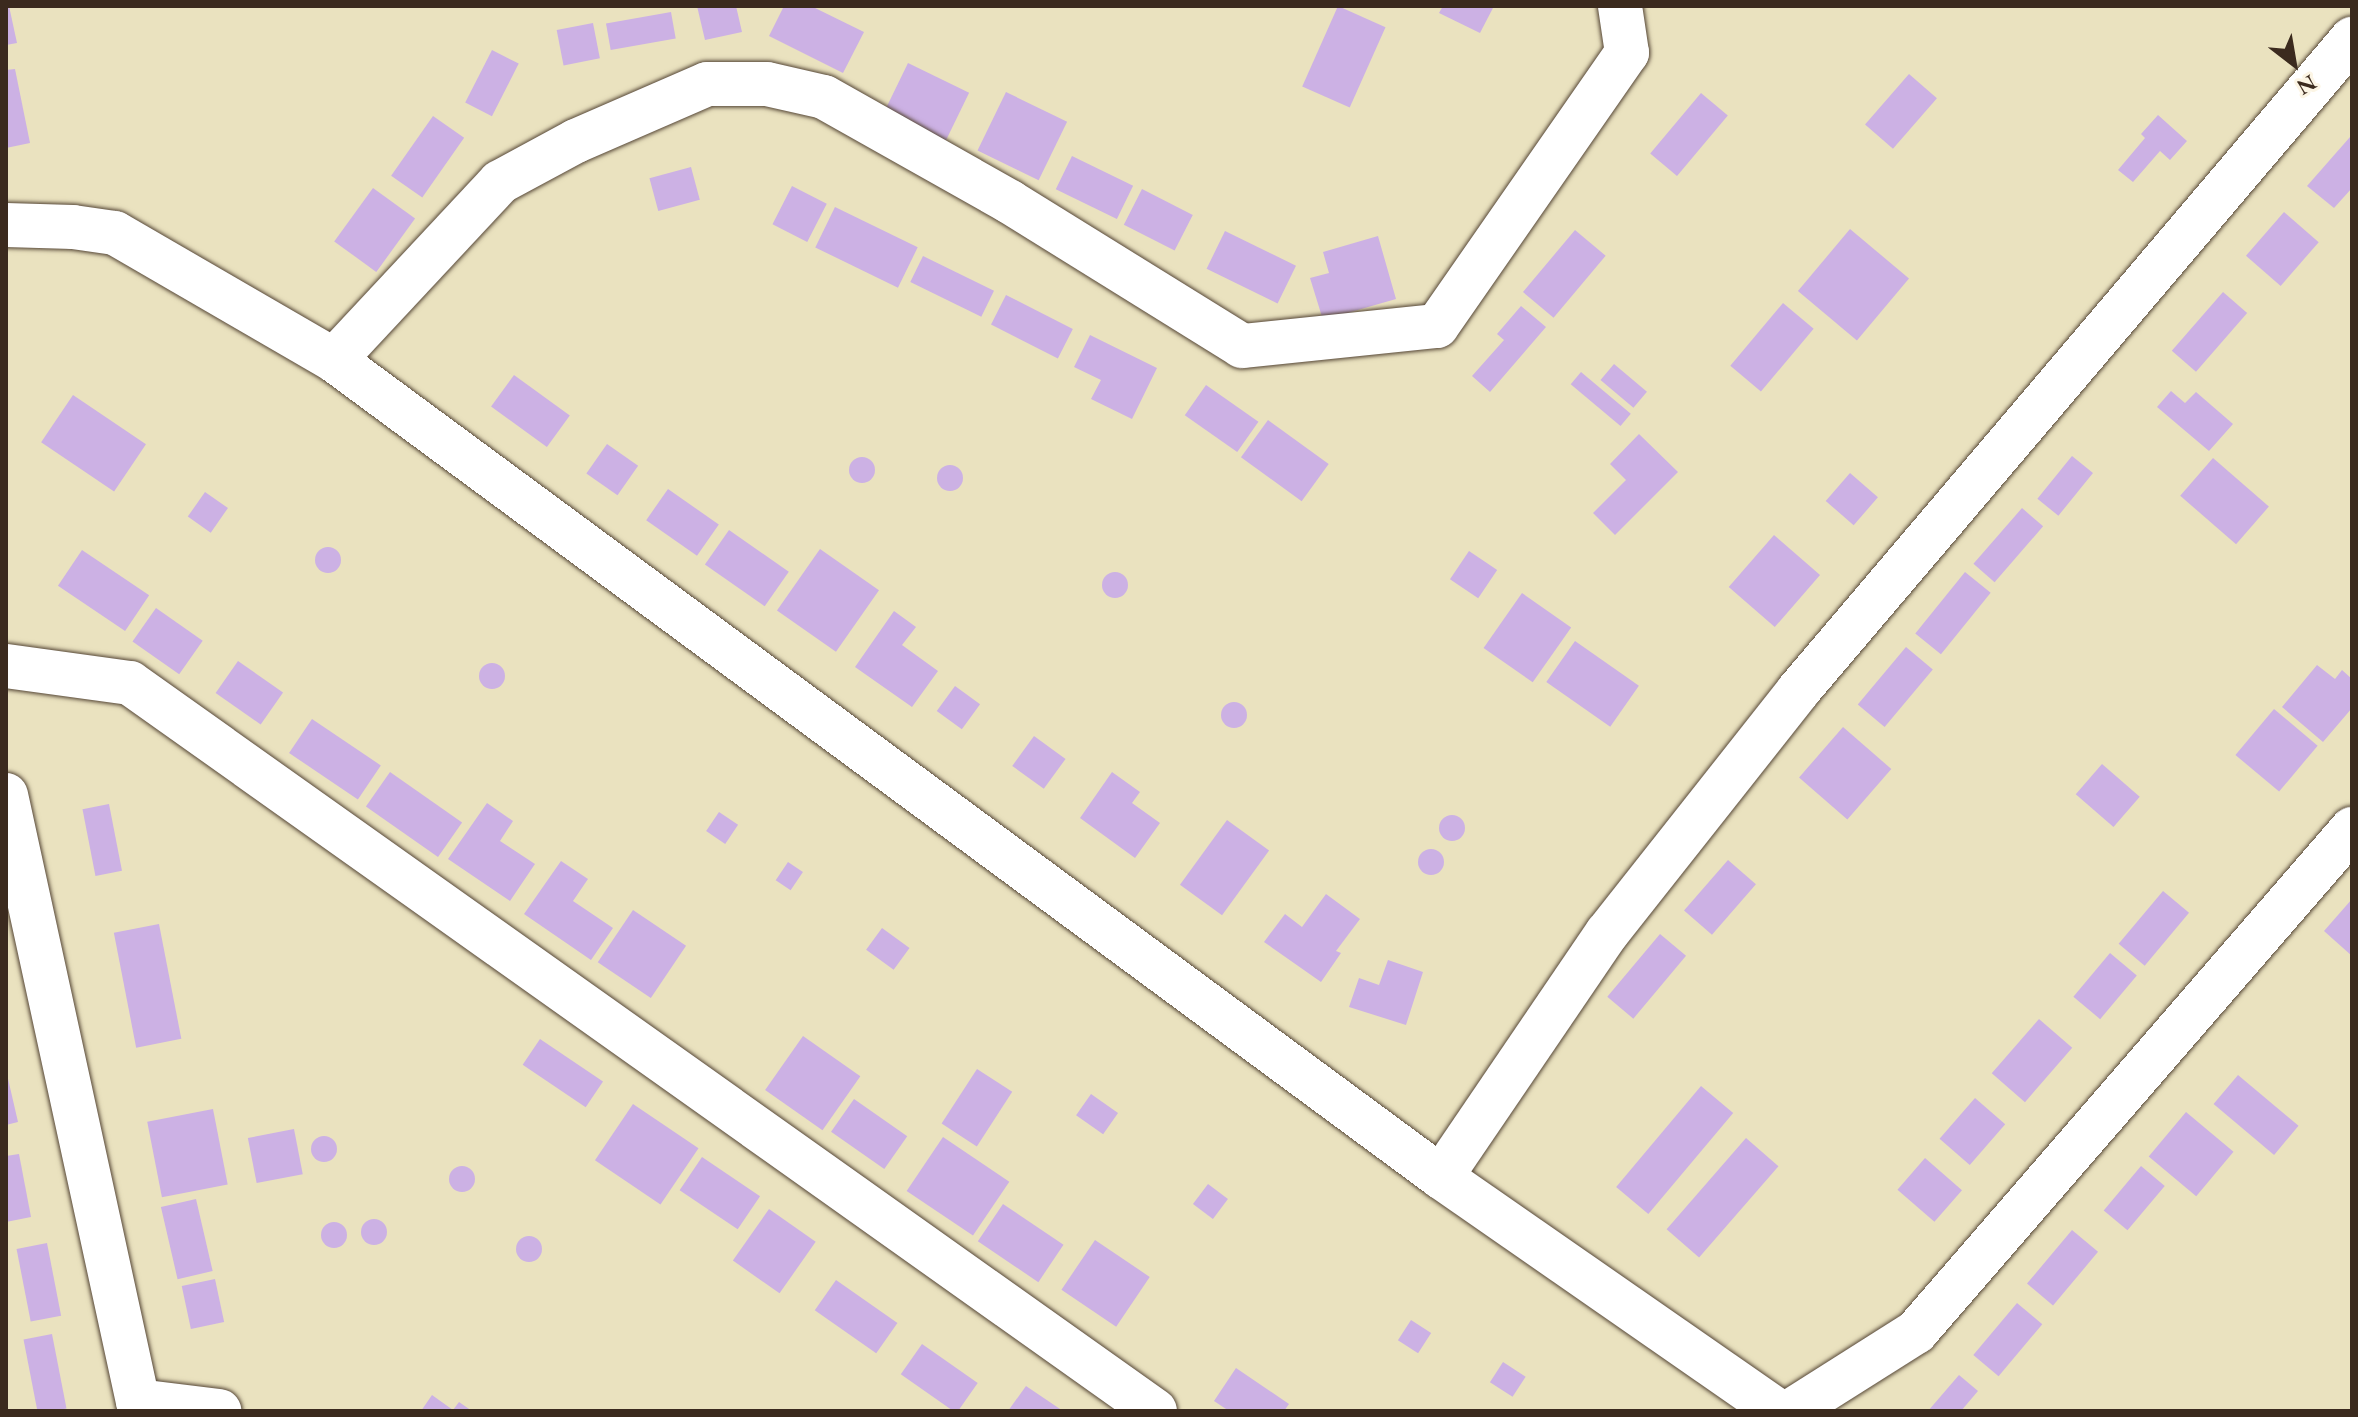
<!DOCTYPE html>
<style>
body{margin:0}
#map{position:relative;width:2358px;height:1417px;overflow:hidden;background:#eae2bf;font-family:"EB Garamond",serif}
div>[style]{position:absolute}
.building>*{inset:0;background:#ccb1e4;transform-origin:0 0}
.round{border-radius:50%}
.roads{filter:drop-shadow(0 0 2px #554636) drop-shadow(0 0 2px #554636)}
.street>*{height:44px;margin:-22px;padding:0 22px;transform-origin:22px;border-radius:22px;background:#fff}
span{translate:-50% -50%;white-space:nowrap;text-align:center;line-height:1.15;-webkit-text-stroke:7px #fcf5e5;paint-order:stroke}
.frame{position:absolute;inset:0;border:8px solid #3b2a1e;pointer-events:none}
.north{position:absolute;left:2254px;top:24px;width:80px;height:80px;-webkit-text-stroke:6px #fcf5e5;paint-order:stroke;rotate:149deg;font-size:22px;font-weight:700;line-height:32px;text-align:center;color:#3b2a1e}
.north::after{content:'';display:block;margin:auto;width:28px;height:36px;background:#3b2a1e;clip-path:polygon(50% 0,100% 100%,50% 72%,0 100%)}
</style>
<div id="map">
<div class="building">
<div style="clip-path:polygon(6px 6px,9px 6px,17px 43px,6px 45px)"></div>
<div style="clip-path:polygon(697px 6px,736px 6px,742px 32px,705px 40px)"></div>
<div style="clip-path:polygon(784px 6px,811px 6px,864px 32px,843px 73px,769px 36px)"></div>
<div style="left:1338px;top:6px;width:52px;height:88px;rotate:24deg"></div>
<div style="clip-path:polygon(1443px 6px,1494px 6px,1480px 33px,1439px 13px)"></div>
<div style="left:671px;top:12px;width:27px;height:66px;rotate:80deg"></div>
<div style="left:593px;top:23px;width:36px;height:37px;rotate:79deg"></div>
<div style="left:492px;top:50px;width:30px;height:59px;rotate:27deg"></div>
<div style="left:908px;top:63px;width:68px;height:53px;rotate:26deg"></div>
<div style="clip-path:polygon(15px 69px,30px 143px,6px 148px,6px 70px)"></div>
<div style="left:1909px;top:74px;width:37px;height:67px;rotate:41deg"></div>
<div style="left:1006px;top:92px;width:68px;height:65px;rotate:26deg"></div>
<div style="left:1701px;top:93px;width:35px;height:79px;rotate:40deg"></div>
<div style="clip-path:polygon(2158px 115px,2187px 141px,2170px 160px,2160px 151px,2133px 182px,2118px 170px,2145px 138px,2141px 134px)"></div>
<div style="left:433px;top:116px;width:38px;height:73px;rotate:35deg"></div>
<div style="clip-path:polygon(2350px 137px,2352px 188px,2334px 208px,2307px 186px)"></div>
<div style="left:1072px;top:156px;width:68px;height:37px;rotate:26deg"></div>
<div style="left:691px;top:167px;width:34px;height:43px;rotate:75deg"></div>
<div style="left:792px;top:186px;width:39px;height:43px;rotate:27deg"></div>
<div style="left:373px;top:188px;width:52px;height:66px;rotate:36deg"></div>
<div style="left:1142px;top:189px;width:57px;height:40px;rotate:27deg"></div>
<div style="left:835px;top:207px;width:92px;height:45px;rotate:26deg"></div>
<div style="left:2284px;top:212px;width:46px;height:58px;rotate:41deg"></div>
<div style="left:1850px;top:229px;width:77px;height:81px;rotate:40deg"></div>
<div style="left:1575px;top:230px;width:40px;height:81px;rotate:40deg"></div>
<div style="left:1225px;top:231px;width:79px;height:42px;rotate:26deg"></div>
<div style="clip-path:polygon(1378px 236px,1396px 299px,1323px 320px,1310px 278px,1329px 273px,1323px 252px)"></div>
<div style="left:923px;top:256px;width:79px;height:29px;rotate:26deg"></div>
<div style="left:2223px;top:292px;width:32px;height:78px;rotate:41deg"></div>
<div style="left:1006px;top:295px;width:75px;height:33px;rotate:27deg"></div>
<div style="left:1783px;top:303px;width:40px;height:82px;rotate:40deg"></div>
<div style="clip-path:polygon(1521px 306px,1546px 327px,1490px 392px,1472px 376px,1504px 340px,1497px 334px)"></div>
<div style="clip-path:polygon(1090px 335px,1157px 368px,1132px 419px,1091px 399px,1101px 380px,1074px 367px)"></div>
<div style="left:1614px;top:364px;width:43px;height:21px;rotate:40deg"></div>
<div style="left:1581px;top:372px;width:65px;height:16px;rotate:40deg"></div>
<div style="left:514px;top:375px;width:69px;height:39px;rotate:36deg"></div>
<div style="left:1206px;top:385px;width:64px;height:37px;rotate:35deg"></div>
<div style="clip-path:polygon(2171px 391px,2185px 403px,2196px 392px,2233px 424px,2209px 451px,2157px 407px)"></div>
<div style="left:73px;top:395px;width:88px;height:57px;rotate:34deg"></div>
<div style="left:1268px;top:420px;width:75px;height:46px;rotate:36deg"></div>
<div style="clip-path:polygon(1639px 434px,1678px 472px,1615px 535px,1593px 513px,1626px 480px,1610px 464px)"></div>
<div style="left:607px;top:444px;width:38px;height:36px;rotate:35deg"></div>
<div style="left:2072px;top:456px;width:27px;height:55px;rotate:39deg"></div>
<div class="round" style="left:849px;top:457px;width:26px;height:26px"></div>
<div style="left:2213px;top:458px;width:74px;height:50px;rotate:41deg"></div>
<div class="round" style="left:937px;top:465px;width:26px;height:26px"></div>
<div style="left:1850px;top:473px;width:37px;height:37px;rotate:41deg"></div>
<div style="left:668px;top:489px;width:62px;height:38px;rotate:35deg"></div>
<div style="left:205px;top:492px;width:28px;height:30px;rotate:35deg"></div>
<div style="left:2022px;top:508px;width:28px;height:74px;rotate:41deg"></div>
<div style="left:729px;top:530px;width:73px;height:42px;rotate:35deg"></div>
<div style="left:1774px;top:535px;width:61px;height:69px;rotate:41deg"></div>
<div class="round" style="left:315px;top:547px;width:26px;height:26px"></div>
<div style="left:820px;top:549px;width:72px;height:75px;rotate:35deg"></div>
<div style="left:82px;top:550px;width:81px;height:43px;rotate:34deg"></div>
<div style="left:1469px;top:551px;width:34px;height:34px;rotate:34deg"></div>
<div style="left:1965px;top:572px;width:33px;height:79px;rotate:39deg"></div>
<div class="round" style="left:1102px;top:572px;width:26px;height:26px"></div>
<div style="left:1522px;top:593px;width:60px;height:67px;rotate:35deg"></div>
<div style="left:156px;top:608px;width:57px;height:41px;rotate:35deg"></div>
<div style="clip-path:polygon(894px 611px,916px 627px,902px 645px,938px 671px,912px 707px,855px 667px)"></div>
<div style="left:1575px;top:641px;width:78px;height:50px;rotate:35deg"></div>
<div style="left:1906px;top:647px;width:35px;height:75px;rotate:40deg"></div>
<div style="left:238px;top:661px;width:55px;height:39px;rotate:35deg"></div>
<div class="round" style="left:479px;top:663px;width:26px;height:26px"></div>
<div style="clip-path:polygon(2317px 665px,2335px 679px,2342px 670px,2352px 679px,2352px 708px,2323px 742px,2282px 707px)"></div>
<div style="left:955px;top:686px;width:31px;height:31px;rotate:36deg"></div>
<div class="round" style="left:1221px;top:702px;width:26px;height:26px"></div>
<div style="left:2274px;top:709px;width:57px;height:60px;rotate:40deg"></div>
<div style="left:312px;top:719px;width:83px;height:41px;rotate:34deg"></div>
<div style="left:1843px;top:727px;width:64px;height:67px;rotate:41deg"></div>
<div style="left:1034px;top:736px;width:39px;height:37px;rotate:36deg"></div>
<div style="left:2102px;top:764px;width:50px;height:40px;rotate:41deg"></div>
<div style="left:390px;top:772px;width:88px;height:42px;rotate:35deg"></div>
<div style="clip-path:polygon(1112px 772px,1140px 792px,1132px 803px,1160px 823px,1135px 858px,1080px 818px)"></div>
<div style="clip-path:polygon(487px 803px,513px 821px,500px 841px,535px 864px,510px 901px,448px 859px)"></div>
<div style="left:109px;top:804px;width:68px;height:27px;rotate:79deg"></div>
<div style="left:719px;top:812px;width:23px;height:23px;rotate:34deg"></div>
<div class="round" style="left:1439px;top:815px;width:26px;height:26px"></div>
<div style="left:1227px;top:820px;width:52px;height:80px;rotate:36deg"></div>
<div class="round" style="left:1418px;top:849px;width:26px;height:26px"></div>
<div style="left:1728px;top:860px;width:37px;height:67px;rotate:41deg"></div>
<div style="clip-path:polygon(561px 861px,588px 879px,573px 901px,613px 928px,591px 960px,524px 914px)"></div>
<div style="left:788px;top:862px;width:18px;height:22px;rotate:34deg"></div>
<div style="left:2163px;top:891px;width:34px;height:69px;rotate:40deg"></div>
<div style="clip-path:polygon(1326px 894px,1360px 919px,1336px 951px,1341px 953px,1321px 982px,1264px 942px,1285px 914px,1302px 927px)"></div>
<div style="clip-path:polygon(2352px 899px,2352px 956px,2324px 931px)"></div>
<div style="left:633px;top:910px;width:64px;height:63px;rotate:34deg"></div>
<div style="left:159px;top:924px;width:117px;height:46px;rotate:79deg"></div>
<div style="left:882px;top:928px;width:34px;height:27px;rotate:36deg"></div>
<div style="left:1660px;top:934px;width:34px;height:82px;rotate:40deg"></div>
<div style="left:2110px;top:953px;width:35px;height:57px;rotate:40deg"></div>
<div style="clip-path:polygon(1388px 960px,1423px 972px,1406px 1025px,1349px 1007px,1359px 978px,1379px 985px)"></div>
<div style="left:2039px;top:1019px;width:44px;height:72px;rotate:41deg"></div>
<div style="left:803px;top:1036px;width:70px;height:66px;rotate:35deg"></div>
<div style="left:540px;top:1039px;width:76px;height:31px;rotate:34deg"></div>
<div style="left:977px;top:1069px;width:42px;height:65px;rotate:33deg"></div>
<div style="clip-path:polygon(6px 1070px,18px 1122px,6px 1125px)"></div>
<div style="left:2238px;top:1075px;width:79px;height:38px;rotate:40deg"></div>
<div style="left:1701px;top:1086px;width:42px;height:132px;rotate:40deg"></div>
<div style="left:1091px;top:1094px;width:33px;height:26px;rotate:35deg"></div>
<div style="left:1975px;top:1098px;width:40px;height:54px;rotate:41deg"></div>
<div style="left:854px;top:1099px;width:65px;height:40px;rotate:35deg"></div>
<div style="left:633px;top:1104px;width:79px;height:68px;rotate:34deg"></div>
<div style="left:213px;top:1109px;width:77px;height:67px;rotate:79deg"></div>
<div style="left:2186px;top:1112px;width:62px;height:58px;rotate:40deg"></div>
<div style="left:294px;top:1129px;width:46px;height:47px;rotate:79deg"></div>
<div class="round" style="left:311px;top:1136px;width:26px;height:26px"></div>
<div style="left:943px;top:1137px;width:80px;height:65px;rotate:34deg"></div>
<div style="left:1746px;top:1138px;width:43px;height:121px;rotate:41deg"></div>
<div style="clip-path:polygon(19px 1154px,31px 1217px,6px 1222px,6px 1156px)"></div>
<div style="left:702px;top:1157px;width:70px;height:40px;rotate:34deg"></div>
<div style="left:1925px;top:1158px;width:49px;height:42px;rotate:41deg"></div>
<div class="round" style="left:449px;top:1166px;width:26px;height:26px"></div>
<div style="left:2141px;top:1166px;width:31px;height:58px;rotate:40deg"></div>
<div style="left:1208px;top:1184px;width:25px;height:25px;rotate:37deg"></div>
<div style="left:196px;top:1199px;width:74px;height:36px;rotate:77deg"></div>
<div style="left:1003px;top:1204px;width:73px;height:45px;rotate:34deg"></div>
<div style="left:769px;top:1209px;width:57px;height:63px;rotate:35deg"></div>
<div class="round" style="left:361px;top:1219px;width:26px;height:26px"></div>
<div class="round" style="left:321px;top:1222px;width:26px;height:26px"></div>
<div style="left:2072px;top:1230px;width:34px;height:70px;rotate:40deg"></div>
<div class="round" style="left:516px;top:1236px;width:26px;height:26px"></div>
<div style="left:1095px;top:1240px;width:66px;height:60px;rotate:34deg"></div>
<div style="left:47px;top:1243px;width:74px;height:31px;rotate:79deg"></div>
<div style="left:215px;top:1279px;width:44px;height:34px;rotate:78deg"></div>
<div style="left:836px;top:1280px;width:75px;height:37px;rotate:35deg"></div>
<div style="left:2017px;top:1303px;width:33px;height:68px;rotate:40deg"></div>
<div style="left:1411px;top:1320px;width:24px;height:24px;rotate:33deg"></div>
<div style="left:52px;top:1334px;width:76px;height:29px;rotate:79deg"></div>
<div style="left:922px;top:1344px;width:68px;height:37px;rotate:35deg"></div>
<div style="left:1503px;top:1362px;width:27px;height:24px;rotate:33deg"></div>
<div style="clip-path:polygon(1236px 1368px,1289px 1404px,1284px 1411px,1229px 1411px,1214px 1401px)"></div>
<div style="clip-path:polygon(1959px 1375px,1978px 1391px,1961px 1411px,1928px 1411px)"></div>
<div style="clip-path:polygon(1026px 1386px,1063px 1411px,1008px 1411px)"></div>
<div style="clip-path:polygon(432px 1395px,453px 1410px,459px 1402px,472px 1411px,421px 1411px)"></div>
</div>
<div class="roads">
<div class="street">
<div style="left:6px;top:225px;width:67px;rotate:1.7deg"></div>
<div style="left:73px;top:227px;width:42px;rotate:8.1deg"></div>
<div style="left:115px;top:233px;width:253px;rotate:30.1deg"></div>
<div style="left:334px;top:360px;width:1376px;rotate:36.43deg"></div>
<div style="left:1441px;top:1177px;width:410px;rotate:34.8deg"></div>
<div style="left:334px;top:360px;width:243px;rotate:-47deg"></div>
<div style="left:500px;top:182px;width:86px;rotate:-28.3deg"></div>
<div style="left:576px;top:141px;width:143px;rotate:-23.5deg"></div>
<div style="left:707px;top:84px;width:60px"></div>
<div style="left:767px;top:84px;width:58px;rotate:12.8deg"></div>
<div style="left:824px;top:97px;width:214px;rotate:29.4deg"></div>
<div style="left:1010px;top:202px;width:273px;rotate:31.8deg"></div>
<div style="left:1242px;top:346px;width:196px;rotate:-5.9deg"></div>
<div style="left:1437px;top:326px;width:333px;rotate:-55.2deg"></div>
<div style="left:1627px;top:53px;width:48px;rotate:-98.5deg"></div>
<div style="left:6px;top:666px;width:125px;rotate:7.8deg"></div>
<div style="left:130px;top:683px;width:1257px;rotate:35.38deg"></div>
<div style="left:6px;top:795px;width:630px;rotate:77.73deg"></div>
<div style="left:1441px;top:1177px;width:295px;rotate:-55.8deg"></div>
<div style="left:1607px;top:933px;width:308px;rotate:-51.7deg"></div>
<div style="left:1798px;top:691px;width:856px;rotate:-49.65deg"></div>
<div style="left:138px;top:1401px;width:82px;rotate:7deg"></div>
<div style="left:1791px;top:1411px;width:148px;rotate:-32.3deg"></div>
<div style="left:1916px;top:1332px;width:666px;rotate:-49.08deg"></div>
</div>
</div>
<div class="frame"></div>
<div class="north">N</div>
</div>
